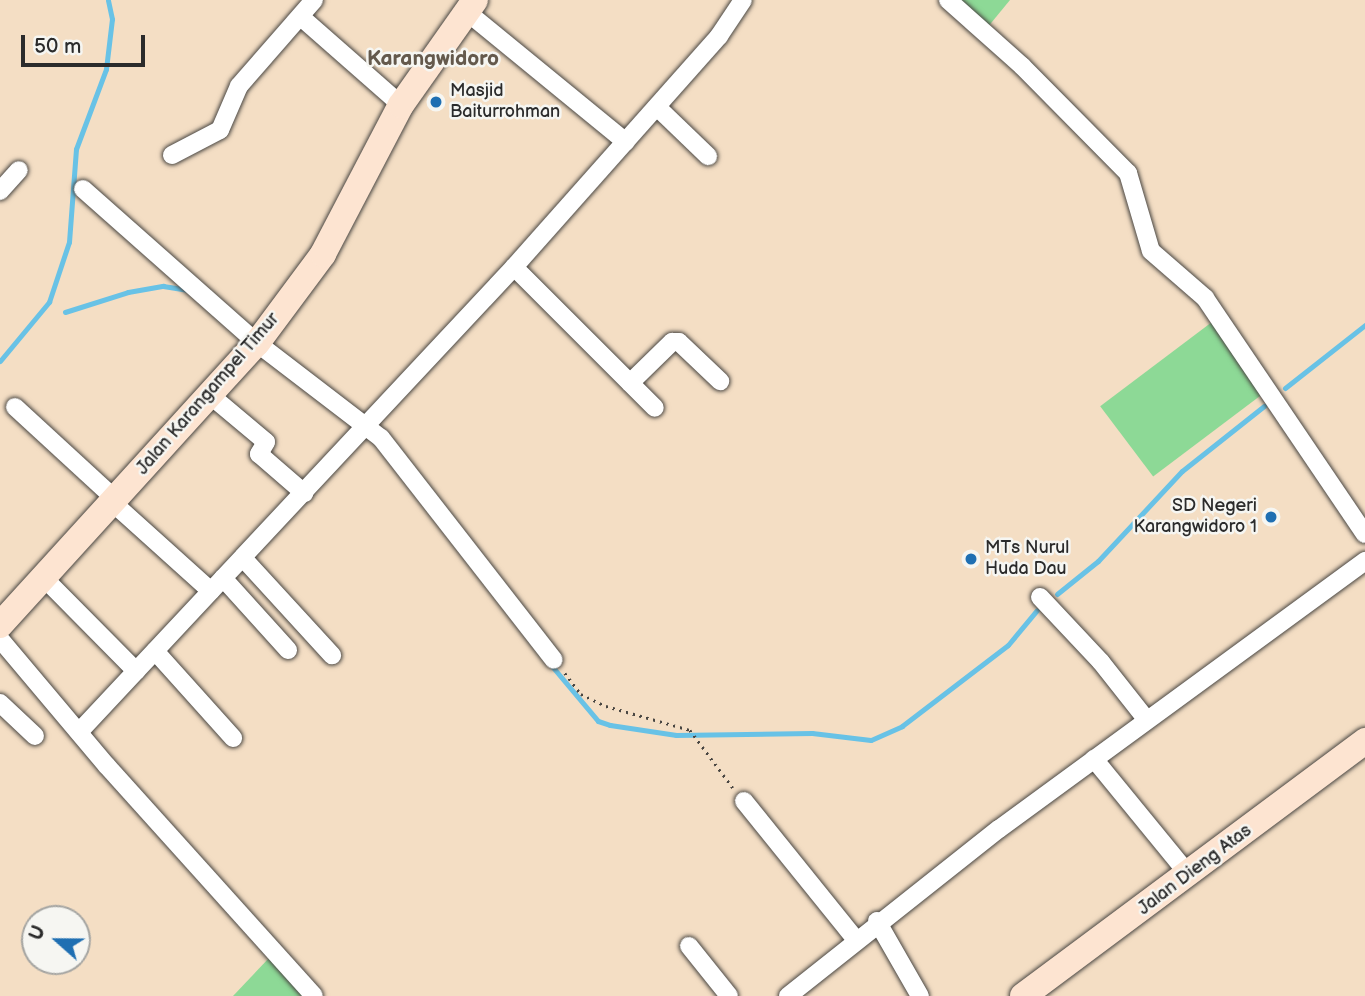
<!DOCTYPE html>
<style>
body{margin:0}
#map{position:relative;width:1365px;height:996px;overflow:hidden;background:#f4dec4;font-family:"Balsamiq Sans",sans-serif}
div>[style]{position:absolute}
.green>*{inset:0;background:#8dd996;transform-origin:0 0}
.stream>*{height:5px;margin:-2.5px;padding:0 2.5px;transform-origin:2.5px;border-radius:2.5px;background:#68c2e6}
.path>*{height:2.5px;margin-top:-1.25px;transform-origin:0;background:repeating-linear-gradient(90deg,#494642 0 2px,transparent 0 7px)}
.roads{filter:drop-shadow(0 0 2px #494642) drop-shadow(0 0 2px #494642)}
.street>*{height:18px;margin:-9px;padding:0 9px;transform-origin:9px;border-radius:9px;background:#fff}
.secondary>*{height:26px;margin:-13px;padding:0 13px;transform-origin:13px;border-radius:13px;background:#fde4d1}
.dots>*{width:19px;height:19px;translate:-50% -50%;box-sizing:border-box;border:4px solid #f6f6f2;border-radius:50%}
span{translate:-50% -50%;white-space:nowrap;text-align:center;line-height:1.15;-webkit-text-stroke:5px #f6f6f2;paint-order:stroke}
.poi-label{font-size:18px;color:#2b2b2b}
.left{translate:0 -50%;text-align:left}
.right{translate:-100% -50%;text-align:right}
.street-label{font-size:18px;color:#2b2b2b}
.quarter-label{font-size:21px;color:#64594c;font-weight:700}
.north{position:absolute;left:21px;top:905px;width:70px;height:70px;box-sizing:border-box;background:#f6f6f2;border:2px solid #a5a5a2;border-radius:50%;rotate:291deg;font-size:19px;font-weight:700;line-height:28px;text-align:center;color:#2b2b2b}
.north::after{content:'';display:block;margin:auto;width:24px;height:32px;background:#1f6fb2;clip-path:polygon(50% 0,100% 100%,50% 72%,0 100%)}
.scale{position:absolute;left:21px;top:35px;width:124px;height:32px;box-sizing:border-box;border:4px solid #2b2b2b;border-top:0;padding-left:9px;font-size:21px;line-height:24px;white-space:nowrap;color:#2b2b2b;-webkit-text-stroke:5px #f6f6f2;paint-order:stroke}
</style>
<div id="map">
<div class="green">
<div style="clip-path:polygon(956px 0,1010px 0,987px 28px)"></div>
<div style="left:1212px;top:322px;width:88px;height:140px;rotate:53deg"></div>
<div style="clip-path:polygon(269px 958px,303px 996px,233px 996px)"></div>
</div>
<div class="stream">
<div style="left:65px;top:312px;width:66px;rotate:-17.6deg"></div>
<div style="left:128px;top:292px;width:36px;rotate:-10deg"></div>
<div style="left:163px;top:286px;width:24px;rotate:9deg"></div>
<div style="left:0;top:361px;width:77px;rotate:-50.3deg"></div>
<div style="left:49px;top:302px;width:63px;rotate:-71.6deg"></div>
<div style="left:69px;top:242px;width:93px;rotate:-85.7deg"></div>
<div style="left:76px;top:149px;width:85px;rotate:-69.4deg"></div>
<div style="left:106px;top:69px;width:50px;rotate:-83.2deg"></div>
<div style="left:112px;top:19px;width:19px;rotate:-102deg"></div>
<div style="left:1285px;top:388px;width:102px;rotate:-38.2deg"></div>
<div style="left:1057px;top:594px;width:53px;rotate:-38.8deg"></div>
<div style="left:1098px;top:561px;width:123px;rotate:-47deg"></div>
<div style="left:1182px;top:471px;width:105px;rotate:-38.4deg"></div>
<div style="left:551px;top:665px;width:73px;rotate:50deg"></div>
<div style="left:598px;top:721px;width:13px;rotate:18deg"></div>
<div style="left:610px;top:725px;width:67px;rotate:8.6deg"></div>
<div style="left:676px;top:735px;width:136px;rotate:-0.8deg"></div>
<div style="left:812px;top:733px;width:59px;rotate:6.8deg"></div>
<div style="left:871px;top:740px;width:34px;rotate:-24deg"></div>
<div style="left:902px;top:726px;width:133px;rotate:-37.4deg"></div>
<div style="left:1008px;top:645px;width:45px;rotate:-50.4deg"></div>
</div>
<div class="path">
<div style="left:565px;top:673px;width:26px;rotate:53deg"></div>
<div style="left:581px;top:694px;width:28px;rotate:26deg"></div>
<div style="left:606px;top:706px;width:87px;rotate:15.9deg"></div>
<div style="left:690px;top:730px;width:72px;rotate:53.4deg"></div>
</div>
<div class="roads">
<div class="street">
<div style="left:948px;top:0;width:99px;rotate:41.7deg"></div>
<div style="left:1022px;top:66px;width:151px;rotate:45.3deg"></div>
<div style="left:1128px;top:173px;width:81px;rotate:73.6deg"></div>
<div style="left:1151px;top:251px;width:72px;rotate:41deg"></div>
<div style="left:1205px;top:298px;width:285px;rotate:55.9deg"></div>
<div style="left:467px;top:12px;width:205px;rotate:39.3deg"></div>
<div style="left:302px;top:18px;width:132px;rotate:41.3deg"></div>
<div style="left:657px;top:107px;width:71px;rotate:43.9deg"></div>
<div style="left:172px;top:155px;width:54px;rotate:-27.5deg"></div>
<div style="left:220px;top:130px;width:48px;rotate:-66.6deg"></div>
<div style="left:239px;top:86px;width:114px;rotate:-48.9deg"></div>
<div style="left:83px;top:189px;width:232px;rotate:41.5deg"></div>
<div style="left:257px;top:343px;width:156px;rotate:37.5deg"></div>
<div style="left:381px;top:438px;width:281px;rotate:52.1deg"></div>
<div style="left:0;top:191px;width:28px;rotate:-48deg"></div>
<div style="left:514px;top:267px;width:199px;rotate:45deg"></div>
<div style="left:630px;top:383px;width:59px;rotate:-44.3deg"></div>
<div style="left:672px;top:342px;width:7px"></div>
<div style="left:679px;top:342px;width:57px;rotate:43.6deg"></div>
<div style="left:210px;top:395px;width:73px;rotate:40deg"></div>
<div style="left:266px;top:442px;width:14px;rotate:120deg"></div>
<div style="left:259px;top:454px;width:60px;rotate:40.9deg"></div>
<div style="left:15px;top:407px;width:136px;rotate:42.6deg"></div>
<div style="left:112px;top:502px;width:133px;rotate:42deg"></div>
<div style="left:243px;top:558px;width:132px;rotate:47.5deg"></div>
<div style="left:44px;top:578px;width:131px;rotate:45.3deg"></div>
<div style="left:223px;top:578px;width:97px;rotate:47.9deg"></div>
<div style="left:1040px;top:597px;width:89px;rotate:46.8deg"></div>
<div style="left:1101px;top:662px;width:73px;rotate:51.7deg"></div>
<div style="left:0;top:639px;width:166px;rotate:49.9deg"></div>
<div style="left:107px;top:766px;width:309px;rotate:48deg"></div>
<div style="left:155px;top:651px;width:117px;rotate:48.1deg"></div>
<div style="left:0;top:703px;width:48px;rotate:43.3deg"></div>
<div style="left:79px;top:732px;width:637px;rotate:-46.91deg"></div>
<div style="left:514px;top:267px;width:309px;rotate:-48.4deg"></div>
<div style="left:719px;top:36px;width:43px;rotate:-56.3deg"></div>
<div style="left:1094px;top:759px;width:150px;rotate:50.7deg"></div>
<div style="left:744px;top:801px;width:179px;rotate:51.1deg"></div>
<div style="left:877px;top:921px;width:86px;rotate:60.2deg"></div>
<div style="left:689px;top:946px;width:64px;rotate:51.3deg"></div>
<div style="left:788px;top:996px;width:269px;rotate:-38.4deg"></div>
<div style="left:999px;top:829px;width:454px;rotate:-36.2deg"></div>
</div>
<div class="secondary">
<div style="left:0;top:625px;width:382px;rotate:-47.7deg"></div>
<div style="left:257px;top:343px;width:111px;rotate:-53.4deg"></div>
<div style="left:323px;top:254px;width:168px;rotate:-62.4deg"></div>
<div style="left:401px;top:105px;width:128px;rotate:-54.8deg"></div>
<div style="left:1023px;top:996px;width:427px;rotate:-36.7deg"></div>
</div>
</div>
<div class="dots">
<div style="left:436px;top:102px;background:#1f6fb2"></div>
<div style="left:1271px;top:517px;background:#1f6fb2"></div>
<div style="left:971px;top:559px;background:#1f6fb2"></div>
</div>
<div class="poi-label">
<span class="left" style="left:450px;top:102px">Masjid<br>Baiturrohman</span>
<span class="right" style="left:1257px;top:517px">SD Negeri<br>Karangwidoro 1</span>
<span class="left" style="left:985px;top:559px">MTs Nurul<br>Huda Dau</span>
</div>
<div class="street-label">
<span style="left:208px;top:394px;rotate:-49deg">Jalan Karangampel Timur</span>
<span style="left:1195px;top:870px;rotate:-37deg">Jalan Dieng Atas</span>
</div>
<div class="quarter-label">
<span style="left:433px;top:59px">Karangwidoro</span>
</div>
<div class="north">U</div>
<div class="scale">50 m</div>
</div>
